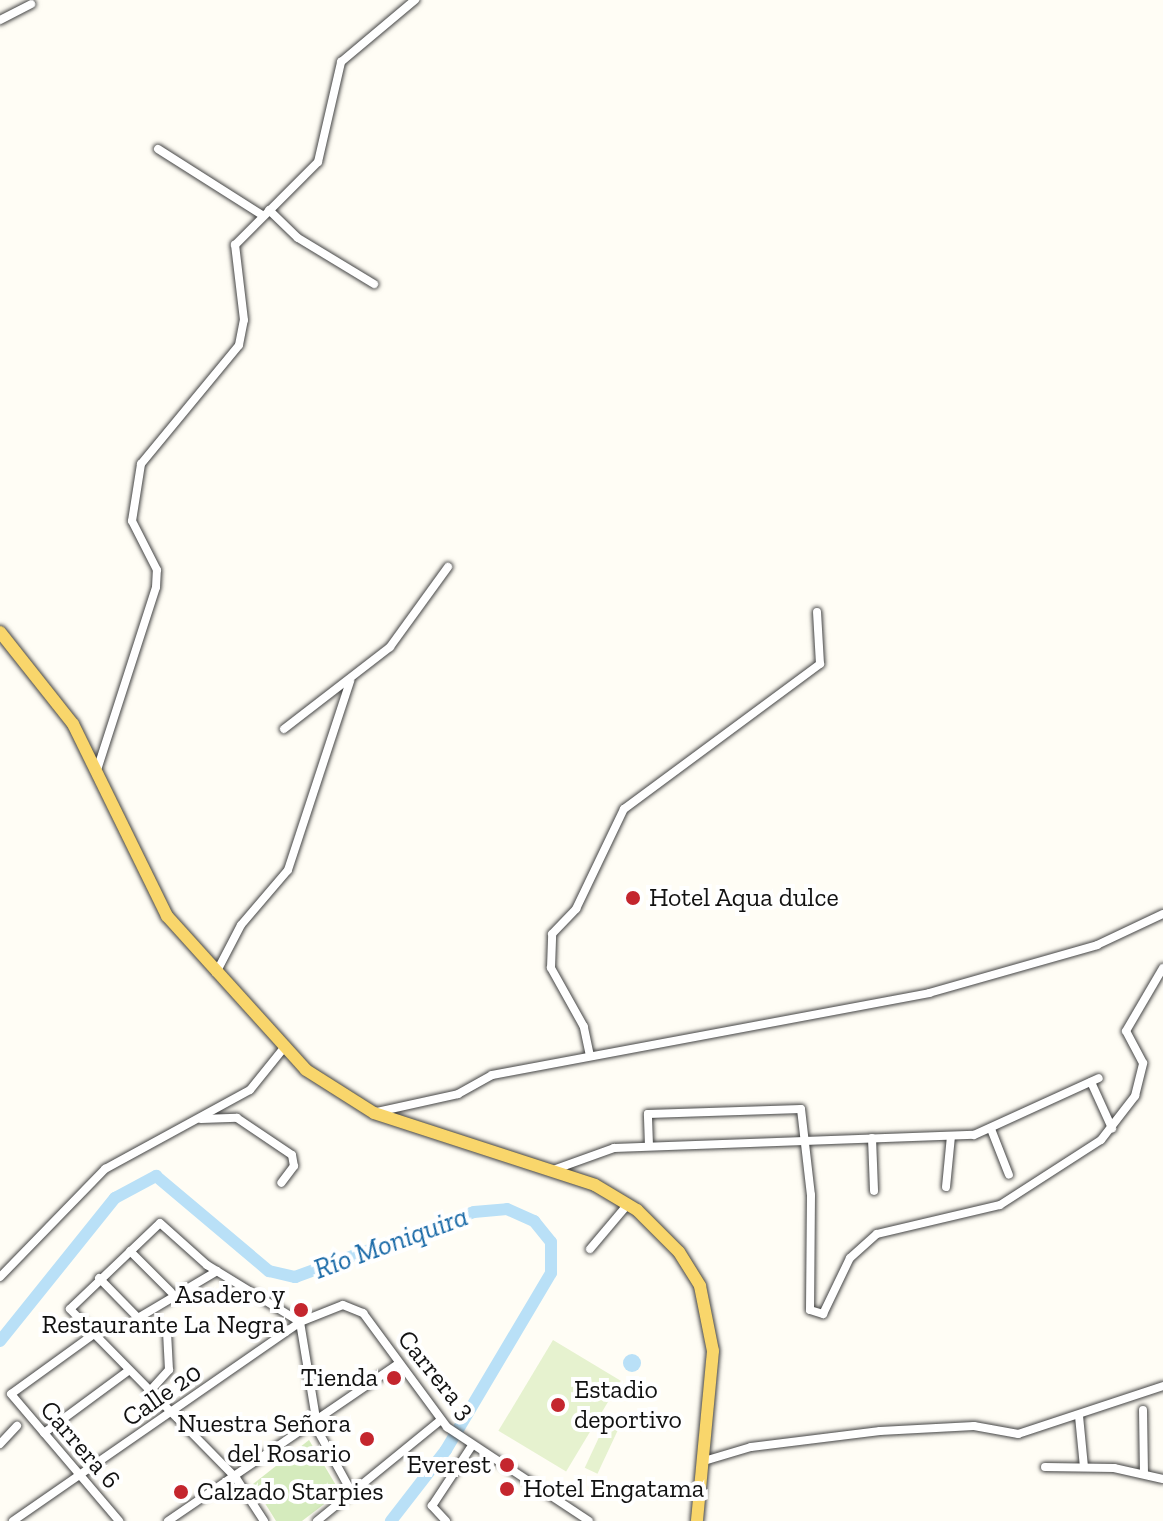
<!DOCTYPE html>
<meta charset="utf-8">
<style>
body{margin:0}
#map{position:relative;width:1163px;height:1521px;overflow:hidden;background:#fffdf5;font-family:"Zilla Slab",serif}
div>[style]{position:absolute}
.green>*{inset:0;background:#d5ebbd}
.pitch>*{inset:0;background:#e6f2cf;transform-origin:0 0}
.water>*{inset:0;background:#b9e0f7}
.round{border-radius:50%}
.river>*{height:12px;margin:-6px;padding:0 6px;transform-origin:6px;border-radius:6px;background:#b9e0f7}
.roads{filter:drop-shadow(0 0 2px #444) drop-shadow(0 0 2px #444)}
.minor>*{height:8px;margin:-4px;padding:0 4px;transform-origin:4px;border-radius:4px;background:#fff}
.primary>*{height:12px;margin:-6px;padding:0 6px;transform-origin:6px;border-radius:6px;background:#f9d66b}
.dots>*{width:22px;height:22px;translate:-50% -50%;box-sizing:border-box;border:4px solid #fff;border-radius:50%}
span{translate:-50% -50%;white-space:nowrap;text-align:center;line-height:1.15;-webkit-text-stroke:8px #fff;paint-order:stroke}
.poi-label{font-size:26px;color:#111}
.left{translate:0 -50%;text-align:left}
.right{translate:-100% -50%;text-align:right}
.street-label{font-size:26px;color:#111}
.water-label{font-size:28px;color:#1768a6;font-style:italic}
</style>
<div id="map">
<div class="green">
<div style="clip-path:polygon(309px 1440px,340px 1492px,302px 1521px,276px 1521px,253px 1484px)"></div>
</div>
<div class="pitch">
<div style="left:553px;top:1340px;width:79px;height:106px;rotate:31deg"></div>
<div style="left:608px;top:1418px;width:14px;height:55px;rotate:25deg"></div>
</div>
<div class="water">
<div class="round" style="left:623px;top:1354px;width:18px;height:18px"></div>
</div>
<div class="river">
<div style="left:0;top:1341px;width:184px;rotate:-51.2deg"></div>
<div style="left:115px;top:1198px;width:47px;rotate:-28.2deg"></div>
<div style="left:156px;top:1176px;width:148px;rotate:40.1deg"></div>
<div style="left:269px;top:1271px;width:27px;rotate:13deg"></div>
<div style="left:295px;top:1277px;width:190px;rotate:-20deg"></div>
<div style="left:474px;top:1212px;width:33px;rotate:-5deg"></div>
<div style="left:507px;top:1209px;width:30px;rotate:24deg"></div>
<div style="left:534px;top:1221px;width:27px;rotate:51deg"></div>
<div style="left:551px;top:1242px;width:31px;rotate:90deg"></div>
<div style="left:551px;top:1273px;width:206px;rotate:120.7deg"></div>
<div style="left:446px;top:1450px;width:90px;rotate:127.8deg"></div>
</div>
<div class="roads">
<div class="minor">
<div style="left:0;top:20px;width:35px;rotate:-27deg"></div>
<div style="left:158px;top:149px;width:123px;rotate:32.4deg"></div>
<div style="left:269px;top:210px;width:40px;rotate:44deg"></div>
<div style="left:298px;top:238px;width:89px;rotate:31.2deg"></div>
<div style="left:284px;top:729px;width:134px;rotate:-37.7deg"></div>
<div style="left:390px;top:647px;width:99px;rotate:-54.1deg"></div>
<div style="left:97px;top:770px;width:192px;rotate:-72.1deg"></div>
<div style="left:156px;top:587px;width:17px;rotate:-87deg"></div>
<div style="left:157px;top:570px;width:55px;rotate:-117deg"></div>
<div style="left:132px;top:521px;width:58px;rotate:-81deg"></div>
<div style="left:141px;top:464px;width:154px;rotate:-50.5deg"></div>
<div style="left:239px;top:345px;width:25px;rotate:-79deg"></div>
<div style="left:244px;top:320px;width:76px;rotate:-96.8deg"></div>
<div style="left:235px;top:245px;width:117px;rotate:-45deg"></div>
<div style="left:318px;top:162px;width:103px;rotate:-77deg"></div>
<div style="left:341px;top:62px;width:97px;rotate:-40deg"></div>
<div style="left:216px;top:973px;width:54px;rotate:-62.5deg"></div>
<div style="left:241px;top:925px;width:72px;rotate:-49.5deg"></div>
<div style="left:288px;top:870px;width:199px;rotate:-71.8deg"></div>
<div style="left:590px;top:1056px;width:30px;rotate:-102deg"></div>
<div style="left:584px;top:1027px;width:68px;rotate:-119.2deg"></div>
<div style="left:551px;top:968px;width:34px;rotate:-88deg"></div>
<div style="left:552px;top:934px;width:35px;rotate:-46deg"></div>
<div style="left:576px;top:909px;width:111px;rotate:-64.4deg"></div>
<div style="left:624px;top:809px;width:244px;rotate:-36.5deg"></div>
<div style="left:820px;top:664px;width:52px;rotate:-93.3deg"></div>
<div style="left:1091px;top:1082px;width:51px;rotate:65.5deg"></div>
<div style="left:377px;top:1112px;width:83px;rotate:-12.5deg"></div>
<div style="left:458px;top:1094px;width:39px;rotate:-29deg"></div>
<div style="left:492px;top:1075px;width:445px;rotate:-10.6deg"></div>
<div style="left:929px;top:993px;width:175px;rotate:-15.9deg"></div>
<div style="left:1097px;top:945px;width:73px;rotate:-25.2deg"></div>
<div style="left:201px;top:1119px;width:36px;rotate:-2deg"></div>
<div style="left:237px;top:1118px;width:66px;rotate:33.9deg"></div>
<div style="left:292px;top:1155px;width:11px;rotate:80deg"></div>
<div style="left:294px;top:1166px;width:21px;rotate:127deg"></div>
<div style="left:991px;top:1129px;width:49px;rotate:68.6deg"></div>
<div style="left:872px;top:1138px;width:53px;rotate:87.8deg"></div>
<div style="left:649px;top:1146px;width:32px;rotate:-92deg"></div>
<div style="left:648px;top:1114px;width:153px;rotate:-1.9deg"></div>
<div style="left:801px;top:1109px;width:87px;rotate:83.4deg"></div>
<div style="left:811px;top:1195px;width:115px;rotate:90.5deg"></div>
<div style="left:810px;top:1310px;width:14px;rotate:17deg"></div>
<div style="left:823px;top:1314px;width:62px;rotate:-64.3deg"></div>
<div style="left:850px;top:1258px;width:36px;rotate:-42deg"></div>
<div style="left:877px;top:1234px;width:126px;rotate:-13.3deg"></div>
<div style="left:1000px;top:1205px;width:120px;rotate:-32.8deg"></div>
<div style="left:1101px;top:1140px;width:56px;rotate:-52.3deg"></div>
<div style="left:1135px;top:1096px;width:34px;rotate:-76deg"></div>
<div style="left:1143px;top:1063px;width:36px;rotate:-118deg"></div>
<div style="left:1126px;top:1031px;width:73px;rotate:-59.6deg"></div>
<div style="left:553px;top:1170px;width:65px;rotate:-19.8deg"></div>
<div style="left:614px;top:1148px;width:360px;rotate:-2.1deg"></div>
<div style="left:974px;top:1135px;width:137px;rotate:-24.5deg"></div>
<div style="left:946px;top:1187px;width:51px;rotate:-84.4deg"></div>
<div style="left:590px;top:1249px;width:59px;rotate:-49.8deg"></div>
<div style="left:130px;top:1251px;width:58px;rotate:45deg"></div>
<div style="left:0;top:1277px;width:151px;rotate:-45.8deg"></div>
<div style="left:105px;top:1169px;width:165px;rotate:-28.6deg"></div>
<div style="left:250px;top:1090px;width:53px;rotate:-51.2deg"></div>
<div style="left:99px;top:1278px;width:56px;rotate:45.7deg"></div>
<div style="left:138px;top:1318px;width:92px;rotate:-30.7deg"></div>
<div style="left:94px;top:1334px;width:102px;rotate:144.1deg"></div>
<div style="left:11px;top:1394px;width:167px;rotate:49.6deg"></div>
<div style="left:149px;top:1392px;width:30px;rotate:-48deg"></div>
<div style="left:169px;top:1370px;width:38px;rotate:-93deg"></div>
<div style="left:1143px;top:1410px;width:63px;rotate:89.1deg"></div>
<div style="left:1079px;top:1416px;width:51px;rotate:84.4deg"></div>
<div style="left:44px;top:1433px;width:104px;rotate:-36.4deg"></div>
<div style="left:0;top:1444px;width:25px;rotate:-47deg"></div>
<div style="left:704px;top:1461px;width:49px;rotate:-16.6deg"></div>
<div style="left:751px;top:1447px;width:130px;rotate:-7.1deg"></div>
<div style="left:880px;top:1431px;width:94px;rotate:-3deg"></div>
<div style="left:974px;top:1426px;width:45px;rotate:10.3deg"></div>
<div style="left:1018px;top:1434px;width:153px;rotate:-18.3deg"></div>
<div style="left:1045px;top:1467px;width:69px;rotate:0.8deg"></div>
<div style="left:1114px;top:1468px;width:50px;rotate:12.7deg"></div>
<div style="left:13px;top:1521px;width:349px;rotate:-34.7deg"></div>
<div style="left:300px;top:1322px;width:46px;rotate:-21.6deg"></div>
<div style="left:343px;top:1305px;width:22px;rotate:22deg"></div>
<div style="left:363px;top:1313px;width:142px;rotate:53.6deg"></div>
<div style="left:447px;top:1427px;width:170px;rotate:33.5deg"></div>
<div style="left:168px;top:1521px;width:277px;rotate:-34.3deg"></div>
<div style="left:264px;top:1521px;width:51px;rotate:-123.1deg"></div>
<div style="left:236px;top:1478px;width:237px;rotate:-134.5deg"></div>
<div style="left:70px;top:1309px;width:124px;rotate:-43.7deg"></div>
<div style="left:160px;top:1223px;width:63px;rotate:41.8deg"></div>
<div style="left:207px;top:1265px;width:109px;rotate:31.5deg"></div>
<div style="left:300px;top:1322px;width:110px;rotate:80.6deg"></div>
<div style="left:318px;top:1431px;width:68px;rotate:61.2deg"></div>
<div style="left:317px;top:1521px;width:160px;rotate:-39.2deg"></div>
<div style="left:446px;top:1521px;width:21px;rotate:-133deg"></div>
<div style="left:432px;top:1506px;width:71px;rotate:-56.5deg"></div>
</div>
<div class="primary">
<div style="left:0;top:632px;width:117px;rotate:51.6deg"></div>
<div style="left:73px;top:724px;width:214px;rotate:63.9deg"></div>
<div style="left:167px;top:916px;width:207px;rotate:47.9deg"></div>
<div style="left:306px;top:1070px;width:80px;rotate:32.3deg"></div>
<div style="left:374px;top:1113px;width:232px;rotate:18deg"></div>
<div style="left:595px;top:1185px;width:49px;rotate:30.8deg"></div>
<div style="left:637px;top:1210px;width:59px;rotate:45deg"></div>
<div style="left:679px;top:1252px;width:40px;rotate:58deg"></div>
<div style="left:700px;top:1286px;width:66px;rotate:78.7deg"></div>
<div style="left:713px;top:1351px;width:171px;rotate:95.4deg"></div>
</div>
</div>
<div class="dots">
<div style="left:633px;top:898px;background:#c4262e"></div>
<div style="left:301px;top:1310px;background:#c4262e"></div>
<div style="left:394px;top:1378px;background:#c4262e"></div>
<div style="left:558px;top:1405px;background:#c4262e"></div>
<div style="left:367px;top:1439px;background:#c4262e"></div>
<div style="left:507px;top:1465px;background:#c4262e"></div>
<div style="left:507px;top:1489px;background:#c4262e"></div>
<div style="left:181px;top:1492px;background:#c4262e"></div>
</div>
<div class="poi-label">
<span class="left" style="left:649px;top:898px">Hotel Aqua dulce</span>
<span class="right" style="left:285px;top:1310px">Asadero y<br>Restaurante La Negra</span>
<span class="right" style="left:378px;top:1378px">Tienda</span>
<span class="left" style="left:574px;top:1405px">Estadio<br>deportivo</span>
<span class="right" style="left:351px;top:1439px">Nuestra Señora<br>del Rosario</span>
<span class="right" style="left:491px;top:1465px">Everest</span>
<span class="left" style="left:523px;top:1489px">Hotel Engatama</span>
<span class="left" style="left:197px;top:1492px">Calzado Starpies</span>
</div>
<div class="street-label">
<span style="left:436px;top:1375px;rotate:51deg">Carrera 3</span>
<span style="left:162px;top:1395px;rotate:-35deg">Calle 20</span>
<span style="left:80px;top:1445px;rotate:49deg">Carrera 6</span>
</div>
<div class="water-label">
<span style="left:391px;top:1243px;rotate:-20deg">Río Moniquira</span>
</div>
</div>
